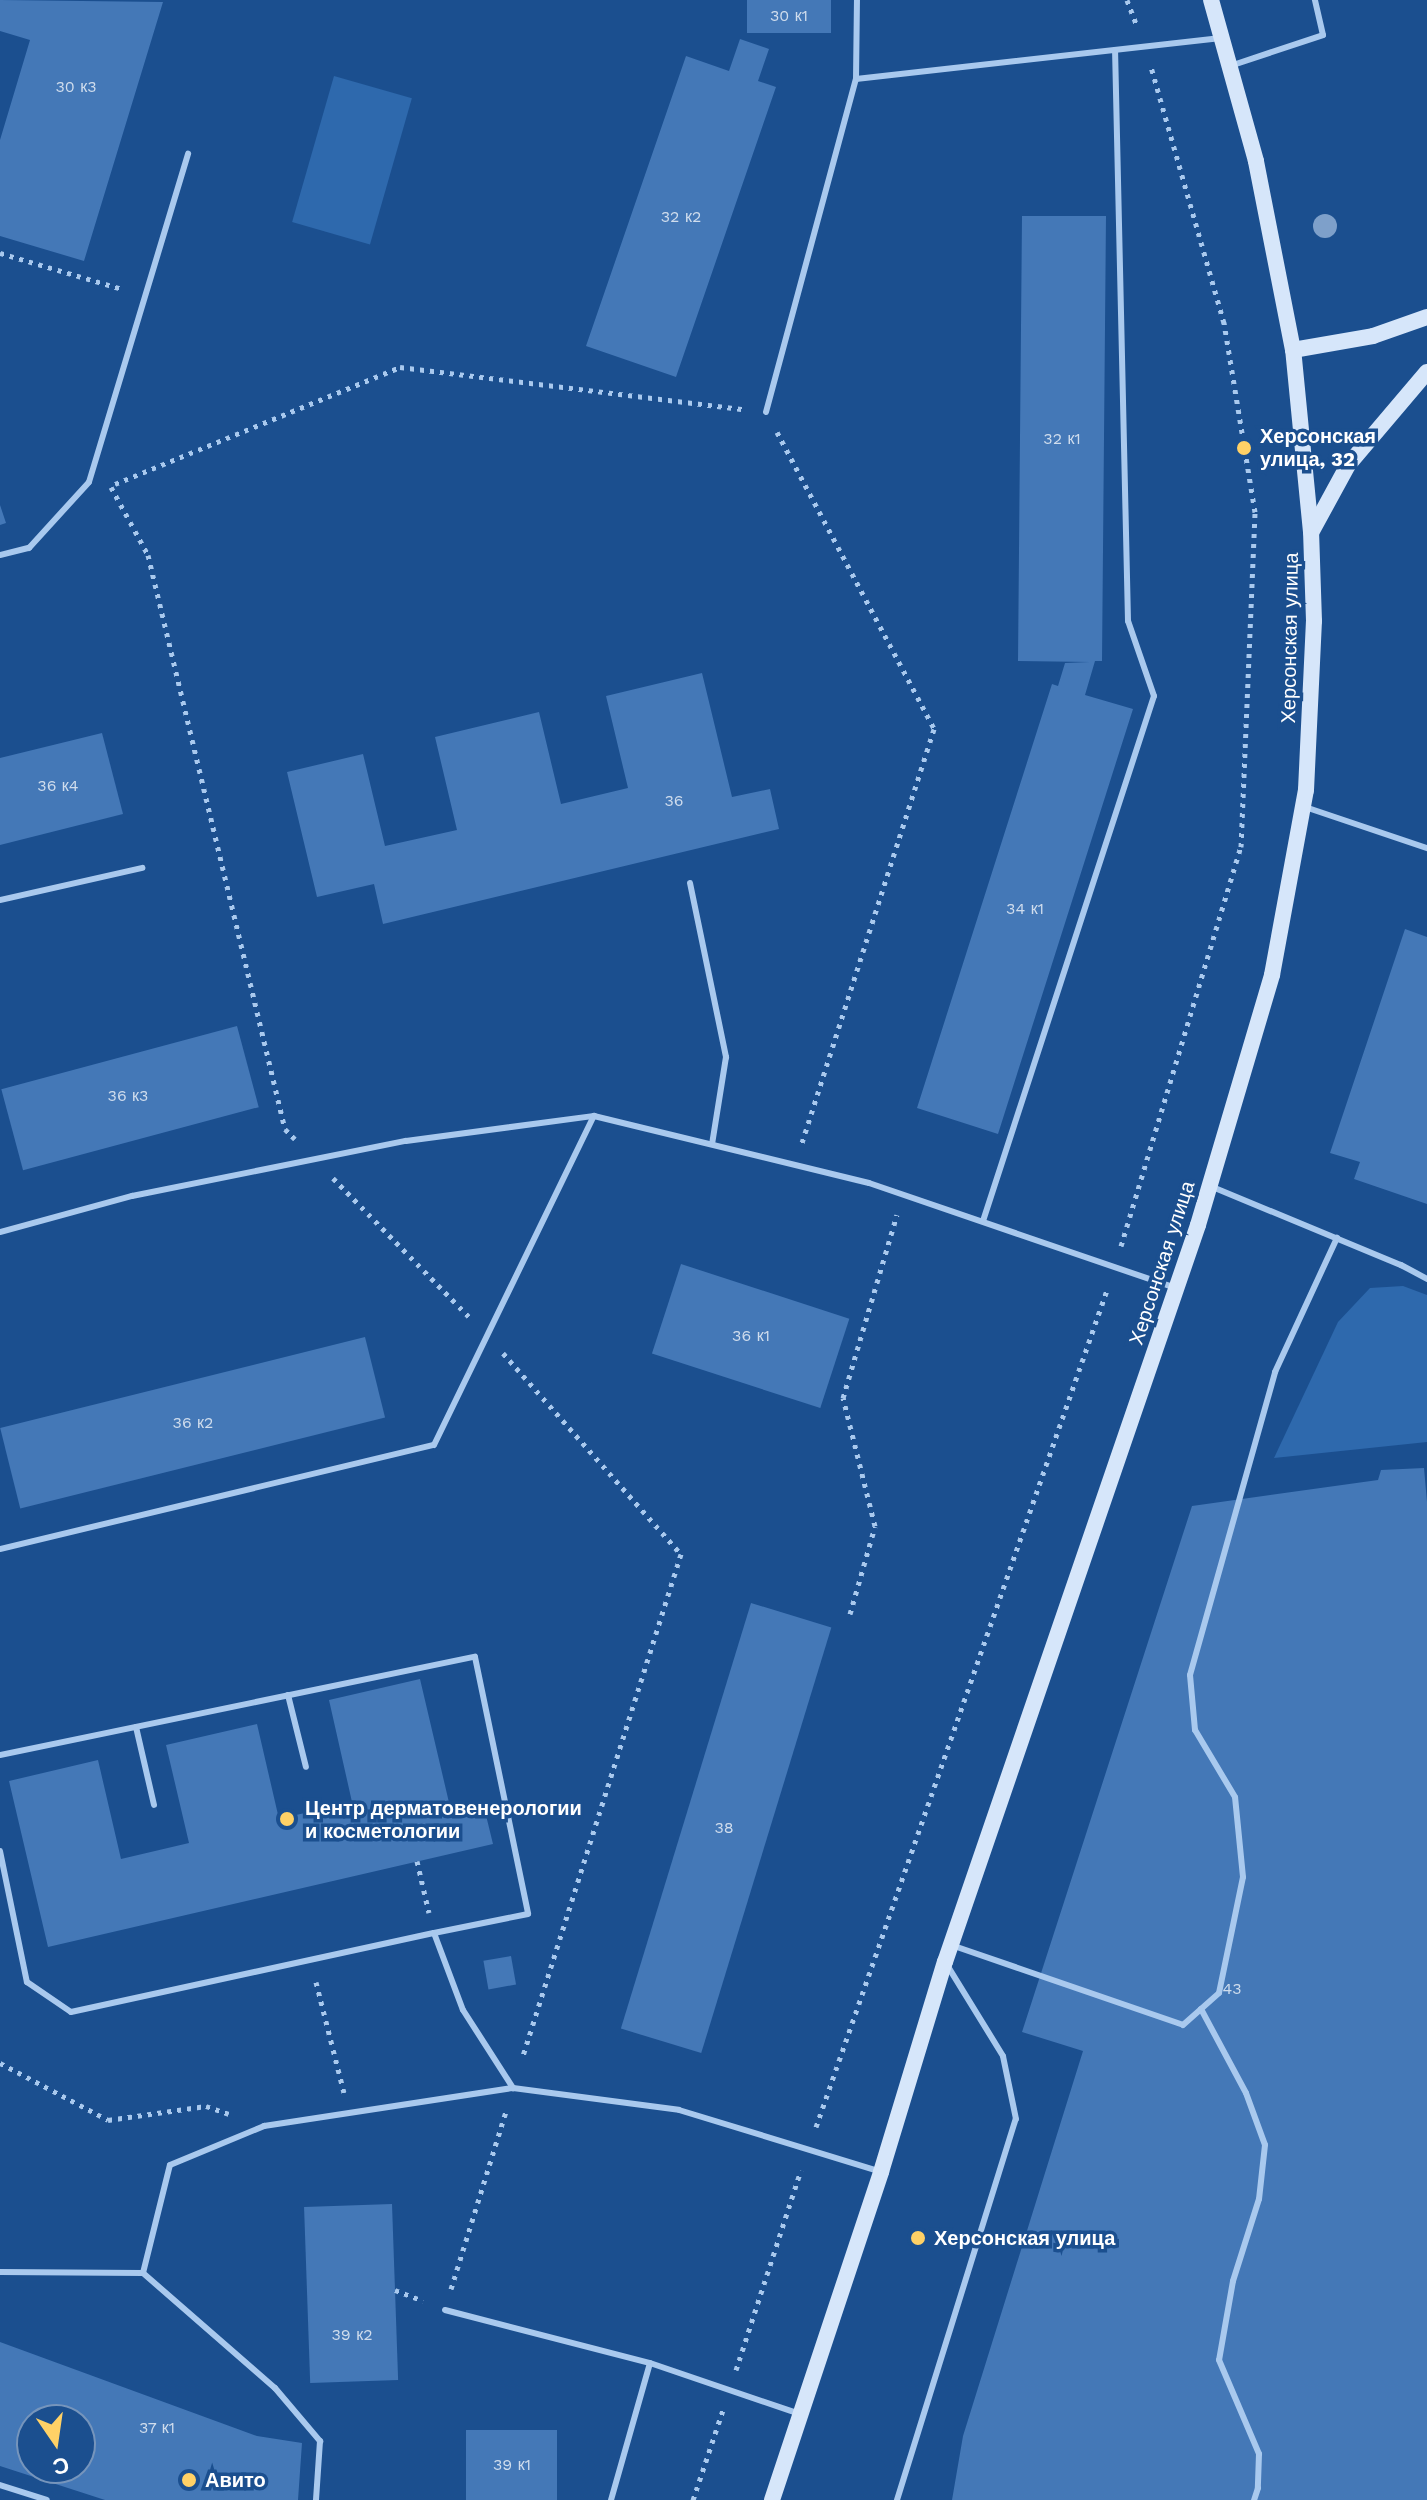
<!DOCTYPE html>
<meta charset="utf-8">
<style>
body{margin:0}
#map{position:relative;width:1427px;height:2500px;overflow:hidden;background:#1b4f8f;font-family:"Work Sans",sans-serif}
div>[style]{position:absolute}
.green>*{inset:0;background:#2e69ad;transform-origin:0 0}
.building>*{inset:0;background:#4478b7;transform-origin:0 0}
.path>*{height:5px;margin-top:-2.5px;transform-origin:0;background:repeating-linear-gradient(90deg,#a9c9ee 0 4px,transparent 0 10px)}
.lane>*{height:6px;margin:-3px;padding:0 3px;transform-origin:3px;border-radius:3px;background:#a9c9ee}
.secondary>*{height:16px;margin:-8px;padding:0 8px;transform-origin:8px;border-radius:8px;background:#d6e6fa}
.trees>*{width:24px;height:24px;margin:-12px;border-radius:50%;background:#7ea0ca}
.dots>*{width:22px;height:22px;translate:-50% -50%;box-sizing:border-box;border:4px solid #1b4f8f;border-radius:50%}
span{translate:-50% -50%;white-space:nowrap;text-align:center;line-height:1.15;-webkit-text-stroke:7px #1b4f8f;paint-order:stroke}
.number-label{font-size:16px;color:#d0dded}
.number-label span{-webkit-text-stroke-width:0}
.poi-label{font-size:20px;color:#fff;font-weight:700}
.left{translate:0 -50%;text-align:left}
.street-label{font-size:20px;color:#fff}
.north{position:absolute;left:16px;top:2404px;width:80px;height:80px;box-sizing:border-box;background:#1b4f8f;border:2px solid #7695bc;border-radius:50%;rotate:167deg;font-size:22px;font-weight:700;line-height:32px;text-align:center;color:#fff}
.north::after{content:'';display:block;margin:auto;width:28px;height:36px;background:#ffd166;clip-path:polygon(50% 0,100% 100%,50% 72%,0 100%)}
</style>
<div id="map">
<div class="green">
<div style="left:334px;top:76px;width:81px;height:152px;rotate:16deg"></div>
<div style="clip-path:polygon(1403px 1286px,1427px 1295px,1427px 1442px,1274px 1458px,1338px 1322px,1370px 1288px)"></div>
</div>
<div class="building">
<div style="clip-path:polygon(0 0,163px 2px,84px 261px,0 236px,0 140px,30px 40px,0 31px)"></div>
<div style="left:747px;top:0;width:84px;height:33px"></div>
<div style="clip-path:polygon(740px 39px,769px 49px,758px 81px,776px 87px,676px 377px,586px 346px,686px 56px,729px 71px)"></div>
<div style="clip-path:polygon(1022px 216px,1106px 216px,1102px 661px,1095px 661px,1085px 695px,1133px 709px,998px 1134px,917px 1108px,1052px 684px,1058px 686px,1065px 663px,1090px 662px,1018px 661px)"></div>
<div style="clip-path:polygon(0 505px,6px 523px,0 525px)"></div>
<div style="clip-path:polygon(702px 673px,732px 797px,770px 789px,779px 829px,383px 924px,374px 884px,317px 897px,287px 772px,363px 754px,385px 846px,457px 830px,435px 737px,539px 712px,561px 804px,628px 788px,606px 696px)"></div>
<div style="clip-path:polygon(102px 733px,123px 814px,0 845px,0 758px)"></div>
<div style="clip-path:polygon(1405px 929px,1427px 937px,1427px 1204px,1354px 1179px,1360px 1162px,1330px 1153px)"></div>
<div style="left:237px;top:1026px;width:84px;height:244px;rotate:75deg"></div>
<div style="left:681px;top:1264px;width:177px;height:94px;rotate:18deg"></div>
<div style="left:365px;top:1337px;width:83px;height:376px;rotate:76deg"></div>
<div style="clip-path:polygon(1424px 1468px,1427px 1502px,1427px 2500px,952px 2500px,963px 2436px,1083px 2051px,1022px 2032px,1192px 1506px,1378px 1480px,1381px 1470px)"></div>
<div style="left:751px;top:1603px;width:84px;height:445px;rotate:17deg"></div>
<div style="clip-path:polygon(420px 1679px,451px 1811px,483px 1803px,493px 1844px,48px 1947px,9px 1781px,98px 1760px,121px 1859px,189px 1843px,166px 1745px,257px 1724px,279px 1819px,352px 1802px,329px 1700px)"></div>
<div style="left:511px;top:1956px;width:29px;height:28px;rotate:80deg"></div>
<div style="left:392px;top:2204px;width:176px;height:88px;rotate:88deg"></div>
<div style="clip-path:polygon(evenodd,0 2342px,257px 2436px,302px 2443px,298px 2500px,105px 2500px,0 2466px,0 2342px,32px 2420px,80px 2420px,80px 2468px,32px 2468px,32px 2420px)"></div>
<div style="left:466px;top:2430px;width:91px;height:70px"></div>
</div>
<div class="path">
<div style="left:1127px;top:0;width:25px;rotate:69deg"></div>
<div style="left:0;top:253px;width:127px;rotate:16.4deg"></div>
<div style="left:777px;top:432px;width:336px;rotate:62.1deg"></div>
<div style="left:934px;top:729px;width:435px;rotate:107.7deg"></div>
<div style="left:115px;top:484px;width:308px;rotate:-22.3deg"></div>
<div style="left:400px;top:367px;width:346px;rotate:7deg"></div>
<div style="left:111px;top:487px;width:77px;rotate:61.4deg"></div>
<div style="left:148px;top:555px;width:590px;rotate:76.58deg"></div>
<div style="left:285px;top:1129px;width:14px;rotate:45deg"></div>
<div style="left:333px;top:1178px;width:194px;rotate:45.6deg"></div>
<div style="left:1121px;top:1246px;width:417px;rotate:-73.3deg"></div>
<div style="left:1241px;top:847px;width:335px;rotate:-87.6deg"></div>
<div style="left:1255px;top:512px;width:192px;rotate:-99.3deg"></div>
<div style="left:1224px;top:323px;width:266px;rotate:-105.9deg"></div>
<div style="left:503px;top:1353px;width:268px;rotate:48.5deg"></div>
<div style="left:681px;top:1554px;width:529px;rotate:107.48deg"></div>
<div style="left:850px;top:1614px;width:91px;rotate:-74.1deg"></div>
<div style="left:875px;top:1526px;width:132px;rotate:-104deg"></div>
<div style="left:843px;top:1398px;width:191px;rotate:-73.6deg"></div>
<div style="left:417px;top:1861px;width:53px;rotate:77deg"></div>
<div style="left:316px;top:1982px;width:114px;rotate:75.8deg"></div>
<div style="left:0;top:2063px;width:122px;rotate:27.8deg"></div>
<div style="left:108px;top:2120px;width:99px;rotate:-8.1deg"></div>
<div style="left:206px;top:2106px;width:24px;rotate:19deg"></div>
<div style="left:816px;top:2127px;width:886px;rotate:-70.83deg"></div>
<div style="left:451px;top:2289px;width:186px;rotate:-72.8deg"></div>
<div style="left:395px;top:2290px;width:30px;rotate:21deg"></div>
<div style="left:736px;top:2370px;width:210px;rotate:-72deg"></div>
<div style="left:693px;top:2500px;width:95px;rotate:-71.6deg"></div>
</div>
<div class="lane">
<div style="left:1230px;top:66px;width:98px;rotate:-18.4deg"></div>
<div style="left:1323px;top:35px;width:36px;rotate:-103deg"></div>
<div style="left:856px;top:79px;width:79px;rotate:-89.3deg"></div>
<div style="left:766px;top:412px;width:345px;rotate:-74.9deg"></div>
<div style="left:856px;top:79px;width:365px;rotate:-6.4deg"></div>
<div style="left:0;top:555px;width:30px;rotate:-14deg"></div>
<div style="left:29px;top:548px;width:89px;rotate:-47.7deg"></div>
<div style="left:89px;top:482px;width:343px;rotate:-73.2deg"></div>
<div style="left:1305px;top:807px;width:129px;rotate:18.6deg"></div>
<div style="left:690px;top:883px;width:178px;rotate:78.3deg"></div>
<div style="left:726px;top:1057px;width:88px;rotate:99.1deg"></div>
<div style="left:0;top:900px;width:146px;rotate:-12.7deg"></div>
<div style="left:1210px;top:1186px;width:207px;rotate:22.5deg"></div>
<div style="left:1401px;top:1265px;width:30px;rotate:28deg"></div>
<div style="left:983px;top:1221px;width:552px;rotate:-71.96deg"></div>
<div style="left:1154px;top:696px;width:79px;rotate:-109.1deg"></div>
<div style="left:1128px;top:621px;width:571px;rotate:-91.3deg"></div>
<div style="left:0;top:1232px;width:137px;rotate:-15.3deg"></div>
<div style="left:132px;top:1196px;width:279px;rotate:-11.4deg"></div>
<div style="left:406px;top:1141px;width:190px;rotate:-7.6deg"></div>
<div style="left:594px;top:1116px;width:283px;rotate:13.7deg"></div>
<div style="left:869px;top:1183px;width:324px;rotate:18.9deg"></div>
<div style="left:0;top:1549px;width:446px;rotate:-13.5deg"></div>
<div style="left:434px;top:1445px;width:366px;rotate:-64.1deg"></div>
<div style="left:288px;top:1695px;width:74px;rotate:76deg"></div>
<div style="left:136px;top:1727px;width:80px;rotate:77deg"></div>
<div style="left:0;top:1755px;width:485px;rotate:-11.7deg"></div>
<div style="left:475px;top:1657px;width:262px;rotate:78.3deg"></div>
<div style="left:528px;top:1914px;width:96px;rotate:168.6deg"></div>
<div style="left:0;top:1851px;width:134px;rotate:78.4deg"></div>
<div style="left:27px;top:1982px;width:53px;rotate:34.3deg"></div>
<div style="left:71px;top:2012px;width:371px;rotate:-12.3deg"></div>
<div style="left:434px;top:1933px;width:82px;rotate:69.4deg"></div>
<div style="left:463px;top:2010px;width:93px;rotate:57.3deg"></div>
<div style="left:513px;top:2088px;width:167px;rotate:7.5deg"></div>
<div style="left:679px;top:2110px;width:208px;rotate:17deg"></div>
<div style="left:954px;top:1946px;width:242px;rotate:19deg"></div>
<div style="left:1183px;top:2025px;width:48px;rotate:-41.6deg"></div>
<div style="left:1219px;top:1993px;width:118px;rotate:-78.3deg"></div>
<div style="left:1243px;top:1877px;width:80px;rotate:-95.7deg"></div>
<div style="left:1235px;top:1797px;width:78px;rotate:-120.8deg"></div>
<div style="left:1195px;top:1730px;width:55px;rotate:-95.2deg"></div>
<div style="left:1190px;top:1675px;width:315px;rotate:-74.3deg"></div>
<div style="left:1275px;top:1372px;width:148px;rotate:-65.2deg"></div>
<div style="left:1201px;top:2009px;width:95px;rotate:61.8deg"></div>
<div style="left:1246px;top:2093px;width:55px;rotate:69.9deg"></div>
<div style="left:1265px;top:2145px;width:54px;rotate:96.3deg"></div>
<div style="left:1259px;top:2199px;width:86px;rotate:107.6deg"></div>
<div style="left:1233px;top:2281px;width:80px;rotate:100deg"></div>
<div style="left:1219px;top:2360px;width:102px;rotate:66.9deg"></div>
<div style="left:1259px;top:2454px;width:34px;rotate:92deg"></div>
<div style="left:1258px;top:2488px;width:13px;rotate:108deg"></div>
<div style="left:0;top:2272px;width:143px;rotate:0.4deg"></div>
<div style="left:143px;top:2273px;width:111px;rotate:-76deg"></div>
<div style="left:170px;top:2165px;width:102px;rotate:-22.5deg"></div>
<div style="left:264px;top:2126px;width:252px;rotate:-8.7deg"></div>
<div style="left:143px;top:2273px;width:175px;rotate:41.1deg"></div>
<div style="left:275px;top:2388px;width:70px;rotate:49.7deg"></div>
<div style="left:320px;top:2441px;width:59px;rotate:93.9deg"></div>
<div style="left:445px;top:2310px;width:212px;rotate:14.5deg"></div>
<div style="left:650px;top:2363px;width:158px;rotate:18.8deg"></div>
<div style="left:0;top:2485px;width:49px;rotate:17.7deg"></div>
<div style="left:611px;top:2500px;width:142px;rotate:-74.1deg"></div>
<div style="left:897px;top:2500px;width:399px;rotate:-72.7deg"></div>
<div style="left:1016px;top:2119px;width:64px;rotate:-101.7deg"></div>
<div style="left:1003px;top:2056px;width:107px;rotate:-121.6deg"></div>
</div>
<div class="secondary">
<div style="left:1293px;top:350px;width:81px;rotate:-9.9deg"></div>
<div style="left:1373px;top:336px;width:57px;rotate:-19.4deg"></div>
<div style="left:1312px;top:531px;width:75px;rotate:-61.4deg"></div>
<div style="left:1348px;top:465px;width:122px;rotate:-49.7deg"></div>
<div style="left:772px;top:2500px;width:346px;rotate:-71.6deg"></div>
<div style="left:881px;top:2172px;width:220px;rotate:-73.1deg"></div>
<div style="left:945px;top:1962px;width:779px;rotate:-71.05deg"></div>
<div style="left:1198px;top:1225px;width:261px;rotate:-73.5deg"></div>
<div style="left:1272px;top:975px;width:188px;rotate:-79.6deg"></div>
<div style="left:1306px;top:790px;width:169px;rotate:-87.3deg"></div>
<div style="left:1314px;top:621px;width:89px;rotate:-91.9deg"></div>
<div style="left:1311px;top:532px;width:183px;rotate:-95.6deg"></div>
<div style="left:1293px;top:350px;width:193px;rotate:-101.1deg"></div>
<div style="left:1256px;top:161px;width:167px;rotate:-105.6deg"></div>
</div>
<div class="trees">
<div style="left:1325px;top:226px"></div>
</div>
<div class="dots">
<div style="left:1244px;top:448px;background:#ffd166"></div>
<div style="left:287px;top:1819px;background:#ffd166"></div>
<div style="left:918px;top:2238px;background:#ffd166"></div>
<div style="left:189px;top:2480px;background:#ffd166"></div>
</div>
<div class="number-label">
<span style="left:789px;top:16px">30 к1</span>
<span style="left:76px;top:87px">30 к3</span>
<span style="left:681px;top:217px">32 к2</span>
<span style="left:1062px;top:439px">32 к1</span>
<span style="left:58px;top:786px">36 к4</span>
<span style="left:674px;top:801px">36</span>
<span style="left:1025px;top:909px">34 к1</span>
<span style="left:128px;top:1096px">36 к3</span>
<span style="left:751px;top:1336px">36 к1</span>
<span style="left:193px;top:1423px">36 к2</span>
<span style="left:724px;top:1828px">38</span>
<span style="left:1232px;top:1989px">43</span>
<span style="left:352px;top:2335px">39 к2</span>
<span style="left:157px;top:2428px">37 к1</span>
<span style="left:512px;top:2465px">39 к1</span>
</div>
<div class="poi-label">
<span class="left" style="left:1260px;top:448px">Херсонская<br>улица, 32</span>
<span class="left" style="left:305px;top:1820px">Центр дерматовенерологии<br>и косметологии</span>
<span class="left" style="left:934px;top:2238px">Херсонская улица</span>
<span class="left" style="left:205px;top:2480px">Авито</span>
</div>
<div class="street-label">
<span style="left:1290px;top:638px;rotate:-89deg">Херсонская улица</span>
<span style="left:1162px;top:1263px;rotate:-72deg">Херсонская улица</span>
</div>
<div class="north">С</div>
</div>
